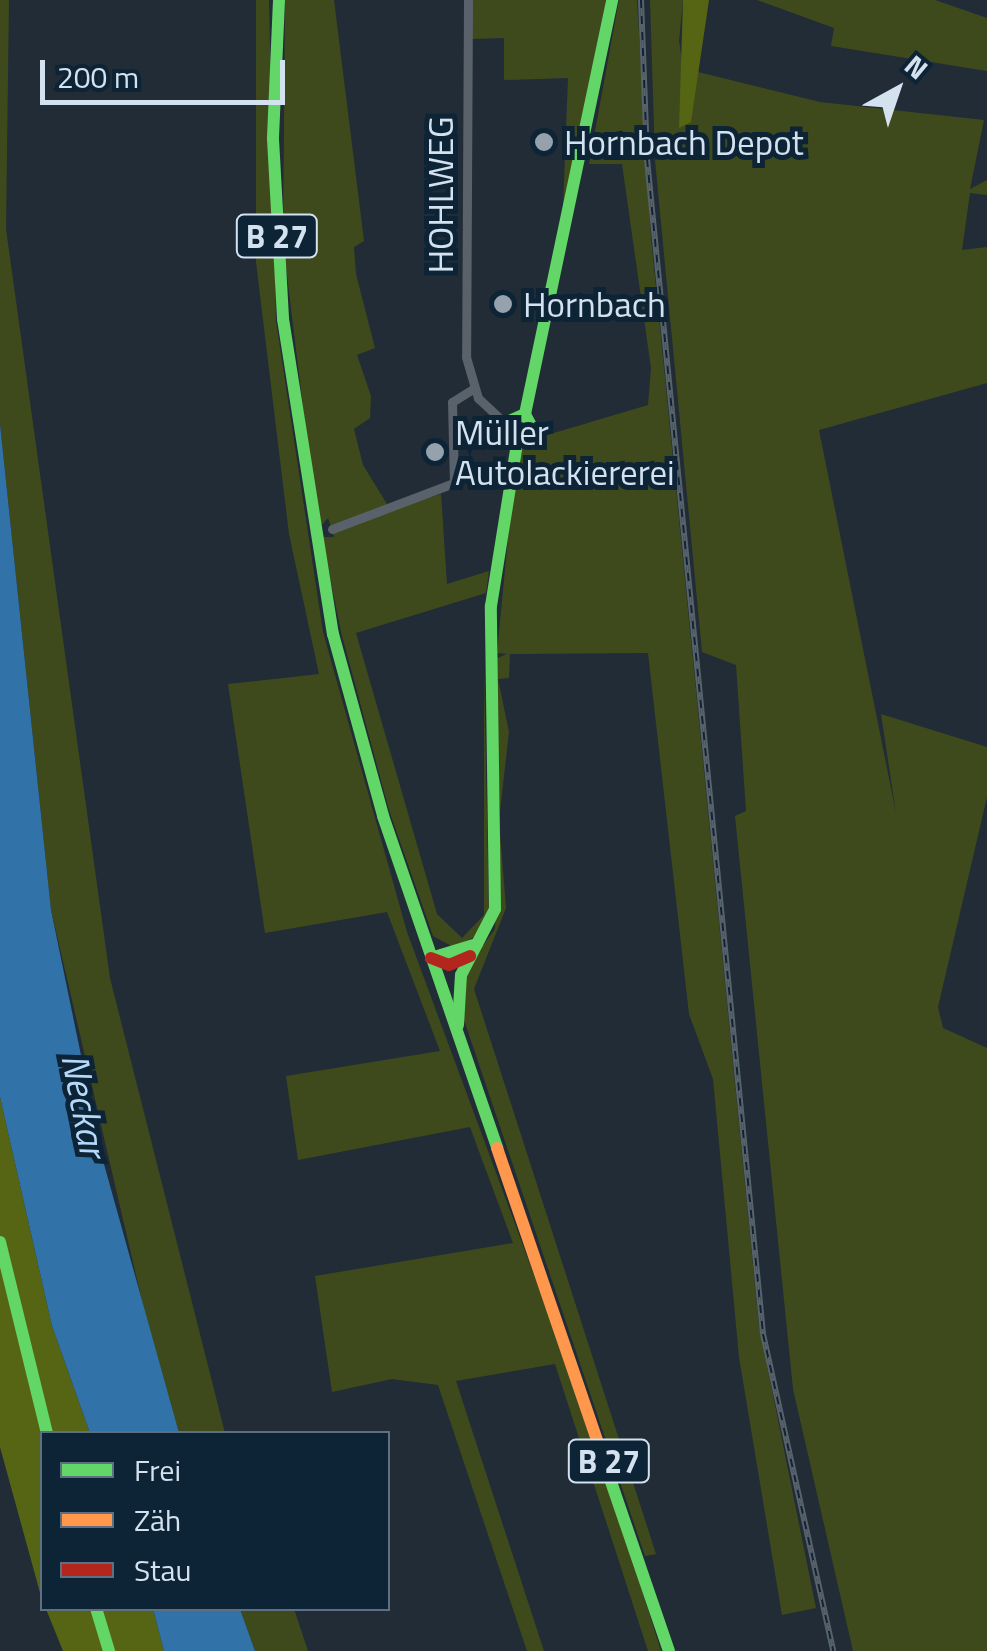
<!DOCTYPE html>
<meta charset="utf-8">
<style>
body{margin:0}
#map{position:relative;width:987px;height:1651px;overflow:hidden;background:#212c37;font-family:"Titillium Web",sans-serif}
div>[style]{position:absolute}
.green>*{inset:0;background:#3f4a1c}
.forest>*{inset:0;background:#566513}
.water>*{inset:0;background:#3172a8}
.street>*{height:9px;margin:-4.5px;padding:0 4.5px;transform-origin:4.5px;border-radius:4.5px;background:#59626b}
.fast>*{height:12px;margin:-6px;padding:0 6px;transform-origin:6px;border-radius:6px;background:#63d668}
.slow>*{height:12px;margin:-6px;padding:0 6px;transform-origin:6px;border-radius:6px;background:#ff974d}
.jam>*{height:12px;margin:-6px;padding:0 6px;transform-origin:6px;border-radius:6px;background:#b3261e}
.rail>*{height:6px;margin-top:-3px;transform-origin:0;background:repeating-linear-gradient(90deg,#0d2336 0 8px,#58626a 0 16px);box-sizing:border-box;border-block:2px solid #58626a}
.dots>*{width:28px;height:28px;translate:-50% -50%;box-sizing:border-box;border:5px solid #0d2336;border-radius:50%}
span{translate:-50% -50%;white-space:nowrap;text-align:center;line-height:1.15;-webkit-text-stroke:10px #0d2336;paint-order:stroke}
.shield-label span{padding:2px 8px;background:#0d2336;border:2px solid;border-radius:8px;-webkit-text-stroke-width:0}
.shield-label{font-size:32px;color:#d4e1ee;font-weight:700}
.poi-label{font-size:35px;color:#d4e1ee}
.left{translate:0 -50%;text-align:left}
.street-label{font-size:35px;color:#d4e1ee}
.water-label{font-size:38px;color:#b6d9f9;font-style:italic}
.legend{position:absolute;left:40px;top:1431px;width:350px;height:180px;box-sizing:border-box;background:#0d2336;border:2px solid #5d6f80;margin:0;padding:12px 18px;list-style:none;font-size:30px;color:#d4e1ee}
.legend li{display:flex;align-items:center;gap:20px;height:50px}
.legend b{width:50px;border:2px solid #5d6f80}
.north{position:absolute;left:847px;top:40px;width:100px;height:100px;-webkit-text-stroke:8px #0d2336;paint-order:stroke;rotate:40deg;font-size:28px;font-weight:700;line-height:40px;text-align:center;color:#d4e1ee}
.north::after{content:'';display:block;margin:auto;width:35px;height:45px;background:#d4e1ee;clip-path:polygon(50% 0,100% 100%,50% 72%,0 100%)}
.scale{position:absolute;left:40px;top:60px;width:245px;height:45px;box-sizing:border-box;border:5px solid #d4e1ee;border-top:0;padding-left:12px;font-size:30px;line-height:35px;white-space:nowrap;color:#d4e1ee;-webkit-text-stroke:8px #0d2336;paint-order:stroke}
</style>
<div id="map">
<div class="green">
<div style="clip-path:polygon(0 0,9px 0,6px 229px,110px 978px,225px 1433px,179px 1433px,156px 1361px,51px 910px,0 424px)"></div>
<div style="clip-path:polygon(256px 0,269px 0,276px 321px,323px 632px,407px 932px,596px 1443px,661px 1651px,648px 1651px,555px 1364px,456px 1381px,544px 1651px,527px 1651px,438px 1385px,392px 1379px,332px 1392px,315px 1276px,513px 1243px,470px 1127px,298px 1160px,286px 1076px,440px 1051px,387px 912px,265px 933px,228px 684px,319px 674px,289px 534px,256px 262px)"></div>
<div style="clip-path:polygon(285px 0,334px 0,364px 241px,354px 247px,356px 274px,375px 348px,357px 355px,371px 396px,370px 418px,354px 429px,363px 465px,390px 509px,441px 494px,447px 584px,489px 571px,486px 593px,356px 633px,437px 914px,462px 938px,484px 915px,484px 669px,489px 914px,475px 937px,453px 947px,433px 936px,389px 810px,341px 632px,322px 537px,334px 537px,328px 518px,318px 529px,283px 243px)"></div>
<div style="clip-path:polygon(472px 0,606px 0,563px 209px,568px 78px,504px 80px,504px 38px,472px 39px)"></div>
<div style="clip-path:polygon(619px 0,637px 0,651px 237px,759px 1326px,816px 1608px,782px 1615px,739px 1357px,713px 1079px,689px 1014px,648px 653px,510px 654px,509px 678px,498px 679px,509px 732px,500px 811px,495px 659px,507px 654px,497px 653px,517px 444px,648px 405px,651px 368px,622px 164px,589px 164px)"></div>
<div style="clip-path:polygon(650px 0,683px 0,679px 41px,691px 122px,694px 71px,820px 102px,984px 120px,970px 189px,987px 180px,987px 195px,970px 193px,962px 250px,987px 247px,987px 383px,819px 430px,896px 813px,881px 714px,987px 747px,987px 797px,938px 1007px,943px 1028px,987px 1048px,987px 1651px,853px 1651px,793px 1389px,735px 816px,746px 811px,736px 665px,702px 652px,655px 160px,665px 158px,655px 158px)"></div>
<div style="clip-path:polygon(757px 0,935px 0,987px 18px,987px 71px,831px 46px,834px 28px)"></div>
<div style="clip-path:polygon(499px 820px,506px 908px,474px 989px,656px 1554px,645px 1556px,461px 1011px,466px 968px,495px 929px)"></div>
<div style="clip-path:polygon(240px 1609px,294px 1609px,308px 1651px,255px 1651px)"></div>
</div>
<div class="forest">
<div style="clip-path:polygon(683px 0,709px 0,691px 122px,679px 128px)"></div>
<div style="clip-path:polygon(0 1097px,52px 1326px,90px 1433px,42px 1434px,42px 1600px,0 1447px)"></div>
<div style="clip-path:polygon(46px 1609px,153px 1609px,164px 1651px,63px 1651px)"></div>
</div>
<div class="water">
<div style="clip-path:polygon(0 424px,51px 910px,102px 1157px,179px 1433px,90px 1433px,52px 1326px,0 1097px)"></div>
<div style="clip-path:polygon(153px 1609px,240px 1609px,255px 1651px,164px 1651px)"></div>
</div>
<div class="street">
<div style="left:468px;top:0;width:357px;rotate:90.3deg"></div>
<div style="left:466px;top:357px;width:43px;rotate:73.7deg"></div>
<div style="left:478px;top:398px;width:37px;rotate:43deg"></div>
<div style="left:332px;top:529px;width:130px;rotate:-20.7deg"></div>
<div style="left:454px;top:483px;width:81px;rotate:-91.4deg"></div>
<div style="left:452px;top:402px;width:25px;rotate:-32deg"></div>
</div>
<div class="fast">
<div style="left:279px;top:0;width:139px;rotate:92.5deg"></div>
<div style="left:273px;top:139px;width:180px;rotate:86.8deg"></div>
<div style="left:283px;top:319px;width:319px;rotate:81deg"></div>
<div style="left:333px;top:634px;width:189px;rotate:74.6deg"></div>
<div style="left:383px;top:816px;width:351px;rotate:71deg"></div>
<div style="left:525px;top:414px;width:423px;rotate:-78.1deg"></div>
<div style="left:517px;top:444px;width:24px;rotate:-120deg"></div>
<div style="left:505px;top:423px;width:22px;rotate:-24deg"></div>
<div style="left:517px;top:444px;width:21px;rotate:-31deg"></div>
<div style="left:535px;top:433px;width:21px;rotate:-118deg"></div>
<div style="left:431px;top:958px;width:48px;rotate:-16.9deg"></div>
<div style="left:458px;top:1025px;width:50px;rotate:-86.6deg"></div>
<div style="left:461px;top:975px;width:74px;rotate:-62.7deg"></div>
<div style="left:495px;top:909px;width:303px;rotate:-90.8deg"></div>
<div style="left:491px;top:606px;width:164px;rotate:-80.9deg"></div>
<div style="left:0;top:1242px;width:198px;rotate:76.2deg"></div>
<div style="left:607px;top:1470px;width:191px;rotate:71.1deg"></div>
<div style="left:96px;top:1608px;width:45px;rotate:73.2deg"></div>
</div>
<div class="slow">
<div style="left:497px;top:1148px;width:340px;rotate:71.1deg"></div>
</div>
<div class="jam">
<div style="left:431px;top:958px;width:19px;rotate:21deg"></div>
<div style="left:449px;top:965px;width:23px;rotate:-23deg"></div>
</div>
<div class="rail">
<div style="left:641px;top:0;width:159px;rotate:87.8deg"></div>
<div style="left:647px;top:159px;width:1181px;rotate:84.36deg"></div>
<div style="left:763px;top:1334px;width:325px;rotate:77.5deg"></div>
</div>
<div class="dots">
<div style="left:544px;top:142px;background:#95a2ae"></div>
<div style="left:503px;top:304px;background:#95a2ae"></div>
<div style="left:435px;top:452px;background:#95a2ae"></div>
</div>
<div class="shield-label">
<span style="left:277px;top:236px">B 27</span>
<span style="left:609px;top:1461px">B 27</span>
</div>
<div class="poi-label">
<span class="left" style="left:564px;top:142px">Hornbach Depot</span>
<span class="left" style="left:523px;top:304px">Hornbach</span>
<span class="left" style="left:455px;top:452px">Müller<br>Autolackiererei</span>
</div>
<div class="street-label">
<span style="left:440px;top:195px;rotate:-90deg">HOHLWEG</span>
</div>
<div class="water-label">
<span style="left:84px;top:1105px;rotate:79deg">Neckar</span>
</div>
<ul class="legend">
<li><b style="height:12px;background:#63d668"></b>Frei</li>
<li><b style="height:12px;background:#ff974d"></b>Zäh</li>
<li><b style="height:12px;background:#b3261e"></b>Stau</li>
</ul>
<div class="north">N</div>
<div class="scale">200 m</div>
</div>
